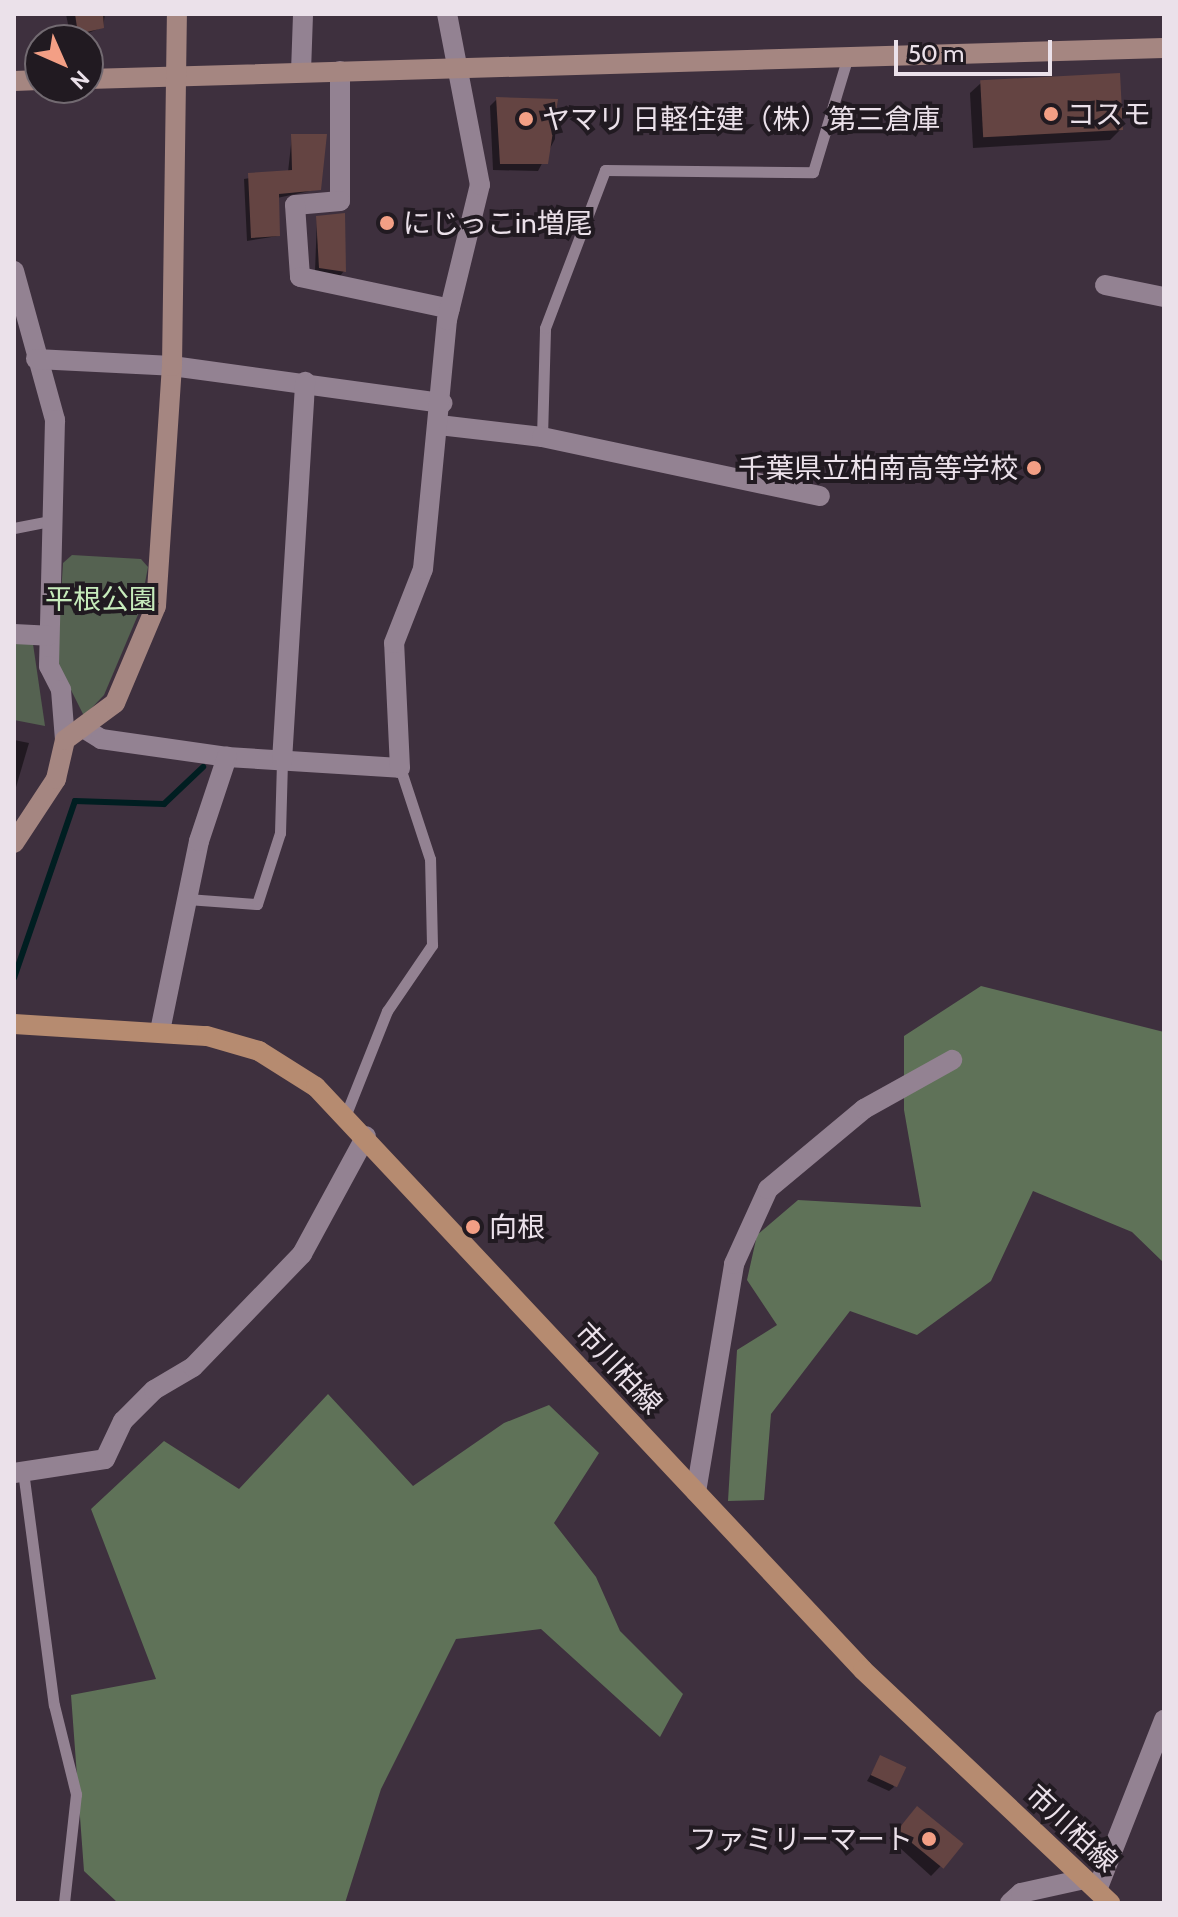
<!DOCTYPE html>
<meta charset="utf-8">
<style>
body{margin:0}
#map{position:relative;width:1178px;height:1917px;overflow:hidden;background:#3e303e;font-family:Cabin,"Noto Sans JP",sans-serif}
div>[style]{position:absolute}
.green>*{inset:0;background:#556251}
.forest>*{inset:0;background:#5f7258}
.shadow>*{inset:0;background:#0007}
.stream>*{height:6px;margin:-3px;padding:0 3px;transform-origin:3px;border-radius:3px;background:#001e21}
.building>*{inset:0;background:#644442;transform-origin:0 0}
.lane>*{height:11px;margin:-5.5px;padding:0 5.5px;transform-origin:5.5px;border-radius:5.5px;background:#938292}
.street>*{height:20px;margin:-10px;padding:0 10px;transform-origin:10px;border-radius:10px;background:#938292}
.secondary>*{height:20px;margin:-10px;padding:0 10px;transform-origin:10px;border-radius:10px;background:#a58681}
.primary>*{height:20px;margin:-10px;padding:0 10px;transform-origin:10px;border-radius:10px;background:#b68b70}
.dots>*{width:22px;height:22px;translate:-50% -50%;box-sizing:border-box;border:4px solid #211a21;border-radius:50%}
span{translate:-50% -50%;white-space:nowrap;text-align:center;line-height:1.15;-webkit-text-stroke:8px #211a21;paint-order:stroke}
.poi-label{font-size:28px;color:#ebe1ea}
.left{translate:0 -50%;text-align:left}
.right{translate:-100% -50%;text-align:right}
.park-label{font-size:28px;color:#c6ebbb}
.street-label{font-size:28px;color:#ebe1ea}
.frame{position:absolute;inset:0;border:16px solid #ebe1ea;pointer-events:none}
.north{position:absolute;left:24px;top:24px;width:80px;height:80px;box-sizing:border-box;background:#211a21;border:2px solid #726a71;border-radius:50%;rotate:135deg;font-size:22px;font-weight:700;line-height:32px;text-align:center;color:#ebe1ea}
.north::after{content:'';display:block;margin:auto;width:28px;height:36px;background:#f39f85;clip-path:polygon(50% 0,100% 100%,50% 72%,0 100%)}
.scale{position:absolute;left:894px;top:40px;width:158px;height:36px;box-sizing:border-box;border:4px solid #ebe1ea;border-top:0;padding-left:10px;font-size:24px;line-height:28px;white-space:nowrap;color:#ebe1ea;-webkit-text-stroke:6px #211a21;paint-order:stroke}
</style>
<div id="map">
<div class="green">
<div style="clip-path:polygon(72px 555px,141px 559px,148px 567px,140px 610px,104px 695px,84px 716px,57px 662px,63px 563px)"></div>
<div style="clip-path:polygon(14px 643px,33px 644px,45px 726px,14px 720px)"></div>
</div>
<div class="forest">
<div style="clip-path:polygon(981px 986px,1164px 1032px,1164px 1263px,1132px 1232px,1033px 1191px,991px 1281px,917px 1335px,850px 1311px,771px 1414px,764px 1500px,728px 1501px,737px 1350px,777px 1325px,747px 1280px,757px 1235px,798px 1200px,921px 1207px,904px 1110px,904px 1036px)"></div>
<div style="clip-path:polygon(328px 1394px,413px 1486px,504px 1423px,549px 1405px,599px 1453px,554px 1523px,596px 1577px,620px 1631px,683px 1694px,660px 1737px,541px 1629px,456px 1639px,381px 1789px,345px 1903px,118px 1903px,84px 1871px,71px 1695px,156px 1679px,91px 1509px,164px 1441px,239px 1489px)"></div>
</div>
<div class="shadow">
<div style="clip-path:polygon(66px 14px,105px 14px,103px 27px,71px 40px)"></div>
<div style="clip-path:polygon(981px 83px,1121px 129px,1110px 140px,973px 148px,970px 93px)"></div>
<div style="clip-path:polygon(497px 99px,556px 101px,555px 139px,538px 171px,493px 170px,490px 106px)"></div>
<div style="clip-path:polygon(292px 136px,319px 189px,277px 198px,278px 236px,247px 241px,244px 179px,288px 172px)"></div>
<div style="clip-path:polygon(317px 218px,344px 271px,340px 276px,315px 272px)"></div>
<div style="clip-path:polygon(14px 740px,29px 743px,14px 794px)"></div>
<div style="clip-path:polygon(881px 1757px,894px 1787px,889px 1791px,867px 1781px)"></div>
<div style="clip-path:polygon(917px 1809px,962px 1844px,931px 1876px,889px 1838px)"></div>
</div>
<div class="stream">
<div style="left:14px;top:978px;width:187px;rotate:-71deg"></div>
<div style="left:75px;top:801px;width:89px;rotate:1.9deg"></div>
<div style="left:164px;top:804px;width:54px;rotate:-43.5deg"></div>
</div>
<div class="building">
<div style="clip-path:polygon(75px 14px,103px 14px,104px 28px,78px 34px)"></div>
<div style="left:1120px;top:73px;width:57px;height:140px;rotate:87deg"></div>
<div style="clip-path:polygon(496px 97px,558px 99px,548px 164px,500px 164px)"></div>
<div style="clip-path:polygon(291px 134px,327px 134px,321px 190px,279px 194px,280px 236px,251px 238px,248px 173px,292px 170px)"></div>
<div style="clip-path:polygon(345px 213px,346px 272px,319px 268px,316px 216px)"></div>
<div style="left:880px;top:1755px;width:29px;height:22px;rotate:25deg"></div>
<div style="left:917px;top:1806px;width:60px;height:32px;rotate:39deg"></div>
</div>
<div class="lane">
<div style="left:542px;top:437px;width:109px;rotate:-88.4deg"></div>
<div style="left:545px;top:328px;width:169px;rotate:-69.2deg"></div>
<div style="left:605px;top:170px;width:208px;rotate:0.6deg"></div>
<div style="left:813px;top:172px;width:121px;rotate:-73.2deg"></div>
<div style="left:14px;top:528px;width:37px;rotate:-11deg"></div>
<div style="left:187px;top:899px;width:70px;rotate:4.1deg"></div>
<div style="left:257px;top:904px;width:75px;rotate:-72.1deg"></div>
<div style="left:280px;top:833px;width:72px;rotate:-88.4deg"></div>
<div style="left:346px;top:1114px;width:111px;rotate:-68.3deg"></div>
<div style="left:387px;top:1011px;width:80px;rotate:-55.7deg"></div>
<div style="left:432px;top:945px;width:86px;rotate:-91.3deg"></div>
<div style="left:430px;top:859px;width:96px;rotate:-108.2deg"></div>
<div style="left:23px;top:1471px;width:236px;rotate:82.5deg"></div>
<div style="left:54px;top:1705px;width:92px;rotate:76.1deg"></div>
<div style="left:76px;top:1794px;width:110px;rotate:96.3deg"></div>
</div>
<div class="street">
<div style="left:340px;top:71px;width:130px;rotate:90deg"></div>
<div style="left:340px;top:201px;width:45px;rotate:174.9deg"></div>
<div style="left:295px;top:205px;width:72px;rotate:86deg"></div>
<div style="left:300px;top:277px;width:153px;rotate:12deg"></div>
<div style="left:301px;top:72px;width:58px;rotate:-88deg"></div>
<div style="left:14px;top:271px;width:155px;rotate:74.6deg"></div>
<div style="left:55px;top:420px;width:246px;rotate:91.4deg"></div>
<div style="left:49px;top:666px;width:27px;rotate:63deg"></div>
<div style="left:61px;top:690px;width:50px;rotate:85.4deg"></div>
<div style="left:1105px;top:285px;width:60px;rotate:11.5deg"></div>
<div style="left:36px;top:359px;width:136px;rotate:2.9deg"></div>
<div style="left:172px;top:366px;width:273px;rotate:7.8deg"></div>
<div style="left:439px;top:425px;width:104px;rotate:6.6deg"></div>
<div style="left:542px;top:437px;width:284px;rotate:12deg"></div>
<div style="left:14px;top:634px;width:34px;rotate:3deg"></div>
<div style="left:85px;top:729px;width:19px;rotate:32deg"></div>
<div style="left:101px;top:739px;width:127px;rotate:8.1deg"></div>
<div style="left:227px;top:757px;width:173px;rotate:3.6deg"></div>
<div style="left:400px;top:768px;width:125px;rotate:-92.7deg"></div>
<div style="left:394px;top:643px;width:79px;rotate:-68.6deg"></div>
<div style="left:423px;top:569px;width:250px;rotate:-84.5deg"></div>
<div style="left:447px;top:320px;width:139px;rotate:-76.3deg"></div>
<div style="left:480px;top:185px;width:174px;rotate:-100.9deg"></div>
<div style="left:282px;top:761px;width:380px;rotate:-86.5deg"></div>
<div style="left:160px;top:1031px;width:194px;rotate:-78.4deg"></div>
<div style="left:199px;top:841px;width:89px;rotate:-71.6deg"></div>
<div style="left:14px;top:1473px;width:92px;rotate:-8.7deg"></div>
<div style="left:105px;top:1459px;width:42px;rotate:-64.7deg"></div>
<div style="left:123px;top:1421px;width:44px;rotate:-45deg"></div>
<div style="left:154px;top:1390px;width:45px;rotate:-30.5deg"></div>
<div style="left:193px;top:1367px;width:157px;rotate:-46deg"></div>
<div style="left:302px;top:1254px;width:134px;rotate:-61.5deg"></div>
<div style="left:696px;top:1492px;width:231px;rotate:-80.5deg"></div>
<div style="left:734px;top:1264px;width:82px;rotate:-65.6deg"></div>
<div style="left:768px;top:1189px;width:125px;rotate:-39.8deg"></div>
<div style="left:864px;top:1109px;width:101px;rotate:-29.1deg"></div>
<div style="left:1097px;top:1890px;width:183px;rotate:-68.5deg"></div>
<div style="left:1010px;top:1903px;width:15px;rotate:-42deg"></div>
<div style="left:1021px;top:1893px;width:65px;rotate:-12.5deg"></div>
</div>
<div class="secondary">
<div style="left:88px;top:79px;width:1076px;rotate:-1.65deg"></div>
<div style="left:14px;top:81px;width:26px;rotate:-2deg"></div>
<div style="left:14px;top:843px;width:77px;rotate:-56.7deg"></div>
<div style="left:56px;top:779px;width:40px;rotate:-77deg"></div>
<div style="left:65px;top:740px;width:62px;rotate:-36.5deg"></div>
<div style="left:115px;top:703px;width:105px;rotate:-67.1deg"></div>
<div style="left:156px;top:606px;width:241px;rotate:-86.2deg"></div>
<div style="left:172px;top:366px;width:352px;rotate:-89.2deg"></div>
</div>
<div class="primary">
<div style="left:14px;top:1024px;width:193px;rotate:3.6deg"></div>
<div style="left:207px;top:1036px;width:54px;rotate:16.1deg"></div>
<div style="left:259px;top:1051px;width:67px;rotate:32.3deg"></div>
<div style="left:316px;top:1087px;width:799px;rotate:46.82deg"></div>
<div style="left:863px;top:1670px;width:340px;rotate:43.3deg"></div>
</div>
<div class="dots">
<div style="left:1051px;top:114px;background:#f39f85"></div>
<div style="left:526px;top:119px;background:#f39f85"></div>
<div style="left:387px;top:223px;background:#f39f85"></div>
<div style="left:1034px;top:468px;background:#f39f85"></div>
<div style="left:473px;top:1227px;background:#f39f85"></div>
<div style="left:929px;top:1839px;background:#f39f85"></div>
</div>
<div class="poi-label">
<span class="left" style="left:1067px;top:114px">コスモ</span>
<span class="left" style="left:542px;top:119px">ヤマリ 日軽住建（株）第三倉庫</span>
<span class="left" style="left:403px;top:223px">にじっこin増尾</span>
<span class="right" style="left:1018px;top:468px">千葉県立柏南高等学校</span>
<span class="left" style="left:489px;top:1227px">向根</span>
<span class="right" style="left:913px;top:1839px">ファミリーマート</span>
</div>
<div class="park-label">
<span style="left:101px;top:599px">平根公園</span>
</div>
<div class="street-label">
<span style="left:619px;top:1368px;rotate:47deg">市川柏線</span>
<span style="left:1072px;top:1828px;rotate:43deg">市川柏線</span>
</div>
<div class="frame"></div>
<div class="north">N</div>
<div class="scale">50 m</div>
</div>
